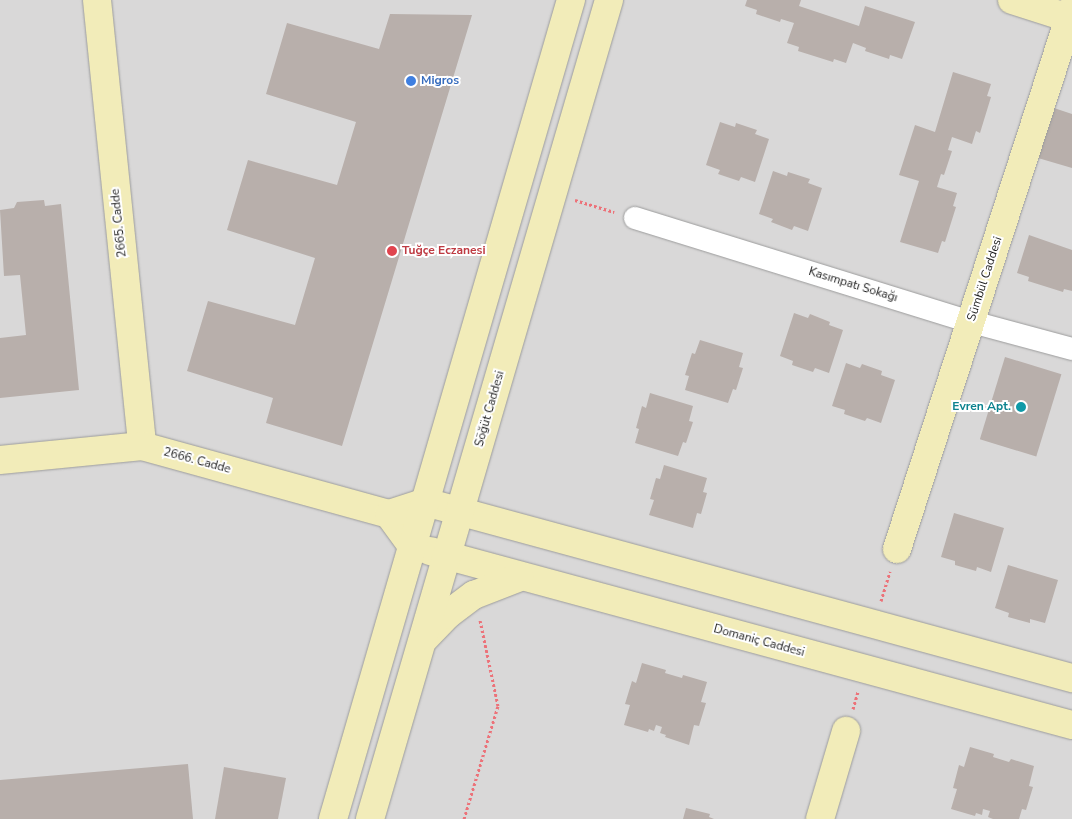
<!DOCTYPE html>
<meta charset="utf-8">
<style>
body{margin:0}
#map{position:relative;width:1072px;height:819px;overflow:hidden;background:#ece7e1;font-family:"Nunito Sans",sans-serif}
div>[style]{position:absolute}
.residential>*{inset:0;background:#d9d8d8;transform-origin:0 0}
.building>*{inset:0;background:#b8afab;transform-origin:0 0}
.path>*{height:3px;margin-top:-1.5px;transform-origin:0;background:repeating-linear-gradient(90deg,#ec7279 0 2.5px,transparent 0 5px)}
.roads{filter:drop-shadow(0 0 1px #9c9c9c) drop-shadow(0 0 1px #9c9c9c)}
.street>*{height:22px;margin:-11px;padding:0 11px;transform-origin:11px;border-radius:11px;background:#fff}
.secondary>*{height:28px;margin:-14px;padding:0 14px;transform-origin:14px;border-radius:14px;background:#f2ecb9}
.dots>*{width:14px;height:14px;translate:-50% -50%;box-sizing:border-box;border:2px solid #fff;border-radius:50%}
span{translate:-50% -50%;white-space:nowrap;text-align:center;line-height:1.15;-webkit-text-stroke:4px #fff;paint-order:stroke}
.shop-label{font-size:12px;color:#366cbe;font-weight:700}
.left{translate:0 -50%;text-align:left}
.street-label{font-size:12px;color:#1b1b1b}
.health-label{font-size:12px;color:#be3a42;font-weight:700}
.culture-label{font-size:12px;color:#0d838f;font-weight:700}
.right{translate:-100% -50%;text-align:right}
</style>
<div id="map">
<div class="residential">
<div style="left:0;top:0;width:1072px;height:819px"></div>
</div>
<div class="building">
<div style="clip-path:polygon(747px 0,801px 0,799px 6px,859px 26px,865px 6px,915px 22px,902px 59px,890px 55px,889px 59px,865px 51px,866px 48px,853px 43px,846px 63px,834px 59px,833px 62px,798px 51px,799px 47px,787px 43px,794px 23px,781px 19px,780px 22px,756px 14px,757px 10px,745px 6px)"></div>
<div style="clip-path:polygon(390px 14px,472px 15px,342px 446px,266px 423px,273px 398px,187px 371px,208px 301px,295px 325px,315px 258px,227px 230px,248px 160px,337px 185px,356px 122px,266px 94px,287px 23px,379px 49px)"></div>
<div style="clip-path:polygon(953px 72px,991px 84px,987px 96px,991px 97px,980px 133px,976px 131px,972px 144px,952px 137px,948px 150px,952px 151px,944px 175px,941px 174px,937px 187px,957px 193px,953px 206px,956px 207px,945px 242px,942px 241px,938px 253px,900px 242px,919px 181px,899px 175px,915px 125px,935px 132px)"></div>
<div style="clip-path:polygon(1054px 108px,1072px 114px,1072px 168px,1038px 158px)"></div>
<div style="clip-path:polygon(720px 122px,735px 127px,736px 123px,757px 130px,755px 134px,769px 139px,755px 182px,741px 177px,739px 181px,718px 174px,720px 170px,706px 165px)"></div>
<div style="clip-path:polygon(773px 171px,787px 176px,788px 172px,810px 179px,808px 183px,822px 188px,808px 231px,794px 226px,792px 230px,771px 222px,773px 219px,759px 214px)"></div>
<div style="clip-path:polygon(44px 200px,45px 206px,61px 204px,79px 390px,0 398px,0 338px,26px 335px,20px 275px,4px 276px,0 210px,14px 208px,17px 202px)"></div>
<div style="clip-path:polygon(1029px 235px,1072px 250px,1072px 291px,1064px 289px,1063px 292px,1028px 281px,1029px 277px,1017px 273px)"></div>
<div style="clip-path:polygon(794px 313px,808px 318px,810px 314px,830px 322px,829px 325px,843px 330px,829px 373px,815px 368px,813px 372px,792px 365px,793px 361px,780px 356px)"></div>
<div style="clip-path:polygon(700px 340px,743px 353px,739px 367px,743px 368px,736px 390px,733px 389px,728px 403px,685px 390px,689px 376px,685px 375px,692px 353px,695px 354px)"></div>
<div style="left:1005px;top:357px;width:59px;height:86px;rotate:17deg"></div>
<div style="clip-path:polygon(846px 363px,860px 368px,862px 364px,882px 371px,881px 375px,895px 380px,881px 423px,867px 418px,865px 421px,844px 414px,845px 410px,832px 406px)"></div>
<div style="clip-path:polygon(650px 393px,693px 406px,689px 421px,693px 422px,686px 443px,683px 442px,678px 456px,635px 443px,639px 429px,636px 428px,642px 406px,646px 408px)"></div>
<div style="clip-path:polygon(664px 465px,707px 478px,703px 492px,707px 493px,701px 514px,697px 513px,693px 528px,649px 515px,654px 500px,650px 499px,656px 478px,660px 479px)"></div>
<div style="clip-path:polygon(954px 513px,1004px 528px,991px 572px,977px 567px,976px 571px,955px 565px,955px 561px,941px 557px)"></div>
<div style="clip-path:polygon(1008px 565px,1058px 580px,1045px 623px,1030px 619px,1030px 623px,1008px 617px,1009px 613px,995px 608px)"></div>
<div style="clip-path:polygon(642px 663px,666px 670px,665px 673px,682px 678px,683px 675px,707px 682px,701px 702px,706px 703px,699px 726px,694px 725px,689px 745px,665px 737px,666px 735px,660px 733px,662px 727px,656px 725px,654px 731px,649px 729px,648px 732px,624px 725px,630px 705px,625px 704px,632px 681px,636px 683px)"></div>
<div style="clip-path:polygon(970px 747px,994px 754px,993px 757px,1009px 762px,1011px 759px,1034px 766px,1029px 786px,1033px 787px,1026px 810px,1022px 809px,1019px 819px,993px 819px,988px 817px,990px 811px,983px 809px,982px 815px,976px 813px,975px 816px,951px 809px,957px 789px,953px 788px,959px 765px,964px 767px)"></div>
<div style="clip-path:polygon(188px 764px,193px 819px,0 819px,0 780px)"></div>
<div style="clip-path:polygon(224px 767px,286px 778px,278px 819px,215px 819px)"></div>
<div style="clip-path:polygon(686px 808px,710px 814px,709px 817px,714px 819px,683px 819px)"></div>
</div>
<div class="path">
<div style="left:575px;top:200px;width:41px;rotate:17.1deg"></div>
<div style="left:881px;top:601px;width:31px;rotate:-73deg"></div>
<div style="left:853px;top:709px;width:19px;rotate:-74deg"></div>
<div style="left:464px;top:819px;width:118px;rotate:-73.3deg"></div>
<div style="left:498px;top:706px;width:88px;rotate:-101.8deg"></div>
</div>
<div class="roads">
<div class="street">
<div style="left:635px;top:218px;width:353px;rotate:17.2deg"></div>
<div style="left:972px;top:322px;width:104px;rotate:15.1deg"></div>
</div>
<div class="secondary">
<div style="left:97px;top:0;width:448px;rotate:84.2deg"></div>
<div style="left:1012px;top:0;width:63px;rotate:17.6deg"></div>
<div style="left:0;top:460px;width:143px;rotate:-5.6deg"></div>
<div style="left:142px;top:446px;width:256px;rotate:15.4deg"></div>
<div style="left:412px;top:546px;width:39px;rotate:-126deg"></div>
<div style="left:389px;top:514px;width:38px;rotate:-18deg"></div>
<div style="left:425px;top:502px;width:671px;rotate:15.22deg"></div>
<div style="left:897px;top:549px;width:568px;rotate:-72.04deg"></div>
<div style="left:430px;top:551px;width:665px;rotate:15.16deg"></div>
<div style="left:425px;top:638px;width:32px;rotate:-46deg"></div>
<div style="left:447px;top:615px;width:34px;rotate:-37deg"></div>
<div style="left:474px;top:595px;width:49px;rotate:-21.4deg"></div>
<div style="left:333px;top:819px;width:853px;rotate:-73.8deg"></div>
<div style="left:370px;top:819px;width:853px;rotate:-73.73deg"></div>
<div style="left:820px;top:819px;width:92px;rotate:-73.5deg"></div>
</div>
</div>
<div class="dots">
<div style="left:411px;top:81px;background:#3f7fe0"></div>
<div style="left:392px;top:251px;background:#e0444e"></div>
<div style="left:1021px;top:407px;background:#0f9aa8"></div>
</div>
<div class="shop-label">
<span class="left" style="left:421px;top:81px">Migros</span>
</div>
<div class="street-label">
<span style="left:119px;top:223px;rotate:-96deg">2665. Cadde</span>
<span style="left:985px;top:279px;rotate:-72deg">Sümbül Caddesi</span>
<span style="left:853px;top:285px;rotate:17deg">Kasımpatı Sokağı</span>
<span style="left:490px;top:409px;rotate:-74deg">Söğüt Caddesi</span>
<span style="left:197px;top:461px;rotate:15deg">2666. Cadde</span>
<span style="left:759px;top:641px;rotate:15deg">Domaniç Caddesi</span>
</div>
<div class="health-label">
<span class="left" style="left:402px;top:251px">Tuğçe Eczanesi</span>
</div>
<div class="culture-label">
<span class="right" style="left:1011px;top:407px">Evren Apt.</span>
</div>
</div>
